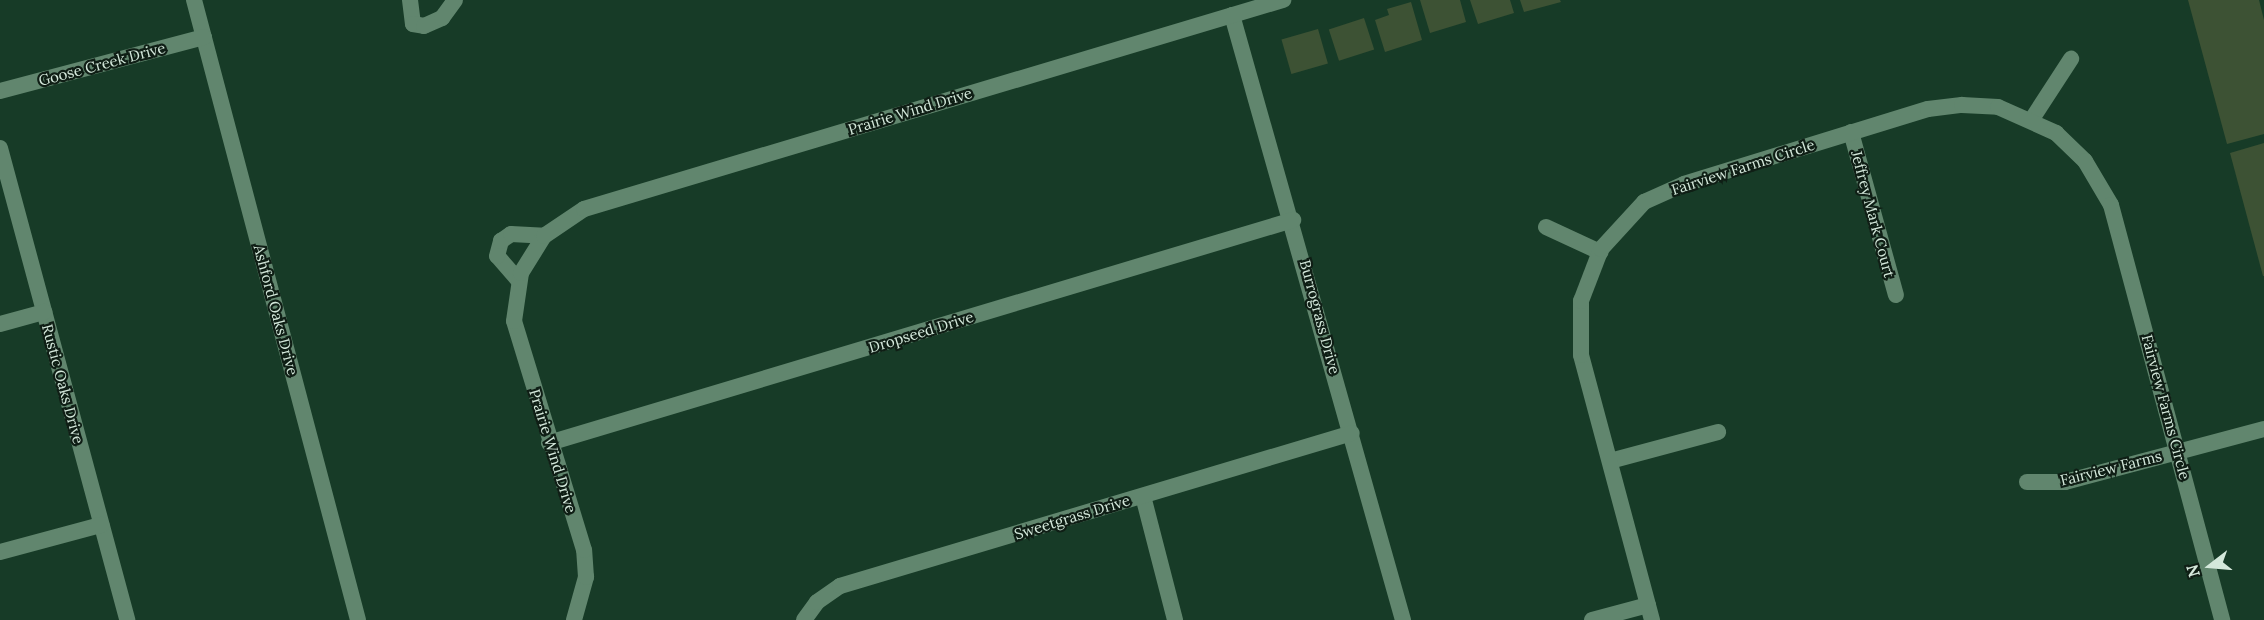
<!DOCTYPE html>
<style>
body{margin:0}
#map{position:relative;width:2264px;height:620px;overflow:hidden;background:#173b27;font-family:Lora,serif}
div>[style]{position:absolute}
.building>*{inset:0;background:#3d5234;transform-origin:0 0}
.minor>*{height:16px;margin:-8px;padding:0 8px;transform-origin:8px;border-radius:8px;background:#61866e}
span{translate:-50% -50%;white-space:nowrap;text-align:center;line-height:1.15;-webkit-text-stroke:4.5px #0f1e15;paint-order:stroke}
.street-label{font-size:15px;color:#d4e8db}
.north{position:absolute;left:2180px;top:536px;width:60px;height:60px;-webkit-text-stroke:4px #0f1e15;paint-order:stroke;rotate:254deg;font-size:16px;font-weight:700;line-height:24px;text-align:center;color:#d4e8db}
.north::after{content:'';display:block;margin:auto;width:21px;height:27px;background:#d4e8db;clip-path:polygon(50% 0,100% 100%,50% 72%,0 100%)}
</style>
<div id="map">
<div class="building">
<div style="clip-path:polygon(1420px 0,1460px 0,1466px 22px,1430px 33px)"></div>
<div style="clip-path:polygon(1470px 0,1510px 0,1514px 13px,1478px 24px)"></div>
<div style="clip-path:polygon(1520px 0,1560px 0,1561px 2px,1524px 12px)"></div>
<div style="clip-path:polygon(2188px 0,2259px 0,2264px 20px,2264px 134px,2227px 144px)"></div>
<div style="clip-path:polygon(1411px 2px,1422px 40px,1385px 52px,1375px 20px,1389px 15px,1387px 9px)"></div>
<div style="left:1364px;top:18px;width:33px;height:37px;rotate:72deg"></div>
<div style="left:1318px;top:29px;width:36px;height:38px;rotate:74deg"></div>
<div style="clip-path:polygon(2264px 143px,2264px 276px,2263px 276px,2230px 153px)"></div>
</div>
<div class="minor">
<div style="left:194px;top:0;width:641px;rotate:75.18deg"></div>
<div style="left:410px;top:0;width:24px;rotate:83deg"></div>
<div style="left:413px;top:24px;width:11px;rotate:10deg"></div>
<div style="left:424px;top:26px;width:20px;rotate:-24deg"></div>
<div style="left:442px;top:18px;width:22px;rotate:-54deg"></div>
<div style="left:1232px;top:15px;width:629px;rotate:74.22deg"></div>
<div style="left:0;top:91px;width:211px;rotate:-14.8deg"></div>
<div style="left:2032px;top:119px;width:72px;rotate:-57deg"></div>
<div style="left:1851px;top:132px;width:169px;rotate:74.6deg"></div>
<div style="left:0;top:148px;width:489px;rotate:74.9deg"></div>
<div style="left:1546px;top:227px;width:60px;rotate:24.8deg"></div>
<div style="left:519px;top:281px;width:33px;rotate:-131deg"></div>
<div style="left:497px;top:256px;width:16px;rotate:-75deg"></div>
<div style="left:501px;top:241px;width:12px;rotate:-35deg"></div>
<div style="left:511px;top:234px;width:33px;rotate:3deg"></div>
<div style="left:0;top:324px;width:46px;rotate:-15.3deg"></div>
<div style="left:549px;top:443px;width:777px;rotate:-16.69deg"></div>
<div style="left:1610px;top:461px;width:112px;rotate:-15deg"></div>
<div style="left:2027px;top:482px;width:38px"></div>
<div style="left:2065px;top:482px;width:206px;rotate:-14.9deg"></div>
<div style="left:1143px;top:496px;width:128px;rotate:75.5deg"></div>
<div style="left:0;top:552px;width:105px;rotate:-15deg"></div>
<div style="left:574px;top:620px;width:45px;rotate:-74.4deg"></div>
<div style="left:586px;top:577px;width:27px;rotate:-94deg"></div>
<div style="left:584px;top:550px;width:239px;rotate:-107deg"></div>
<div style="left:514px;top:321px;width:49px;rotate:-81.7deg"></div>
<div style="left:521px;top:273px;width:44px;rotate:-58.1deg"></div>
<div style="left:544px;top:236px;width:48px;rotate:-34deg"></div>
<div style="left:584px;top:209px;width:730px;rotate:-16.65deg"></div>
<div style="left:804px;top:620px;width:22px;rotate:-54deg"></div>
<div style="left:817px;top:602px;width:28px;rotate:-35deg"></div>
<div style="left:840px;top:586px;width:534px;rotate:-16.64deg"></div>
<div style="left:1592px;top:620px;width:58px;rotate:-15deg"></div>
<div style="left:1652px;top:620px;width:274px;rotate:-105deg"></div>
<div style="left:1581px;top:355px;width:54px;rotate:-90deg"></div>
<div style="left:1581px;top:301px;width:56px;rotate:-69deg"></div>
<div style="left:1601px;top:249px;width:64px;rotate:-47.5deg"></div>
<div style="left:1644px;top:202px;width:44px;rotate:-24.2deg"></div>
<div style="left:1684px;top:184px;width:255px;rotate:-17.1deg"></div>
<div style="left:1928px;top:109px;width:34px;rotate:-7deg"></div>
<div style="left:1962px;top:105px;width:36px;rotate:3deg"></div>
<div style="left:1998px;top:107px;width:64px;rotate:24.1deg"></div>
<div style="left:2056px;top:133px;width:40px;rotate:44deg"></div>
<div style="left:2085px;top:161px;width:51px;rotate:59.4deg"></div>
<div style="left:2111px;top:205px;width:430px;rotate:75deg"></div>
</div>
<div class="street-label">
<span style="left:102px;top:64px;rotate:-15deg">Goose Creek Drive</span>
<span style="left:910px;top:111px;rotate:-17deg">Prairie Wind Drive</span>
<span style="left:1743px;top:167px;rotate:-18deg">Fairview Farms Circle</span>
<span style="left:1873px;top:214px;rotate:75deg">Jeffrey Mark Court</span>
<span style="left:276px;top:310px;rotate:75deg">Ashford Oaks Drive</span>
<span style="left:1320px;top:317px;rotate:75deg">Burrograss Drive</span>
<span style="left:921px;top:332px;rotate:-17deg">Dropseed Drive</span>
<span style="left:63px;top:384px;rotate:75deg">Rustic Oaks Drive</span>
<span style="left:2166px;top:407px;rotate:75deg">Fairview Farms Circle</span>
<span style="left:553px;top:451px;rotate:73deg">Prairie Wind Drive</span>
<span style="left:2111px;top:468px;rotate:-14deg">Fairview Farms</span>
<span style="left:1072px;top:517px;rotate:-17deg">Sweetgrass Drive</span>
</div>
<div class="north">N</div>
</div>
